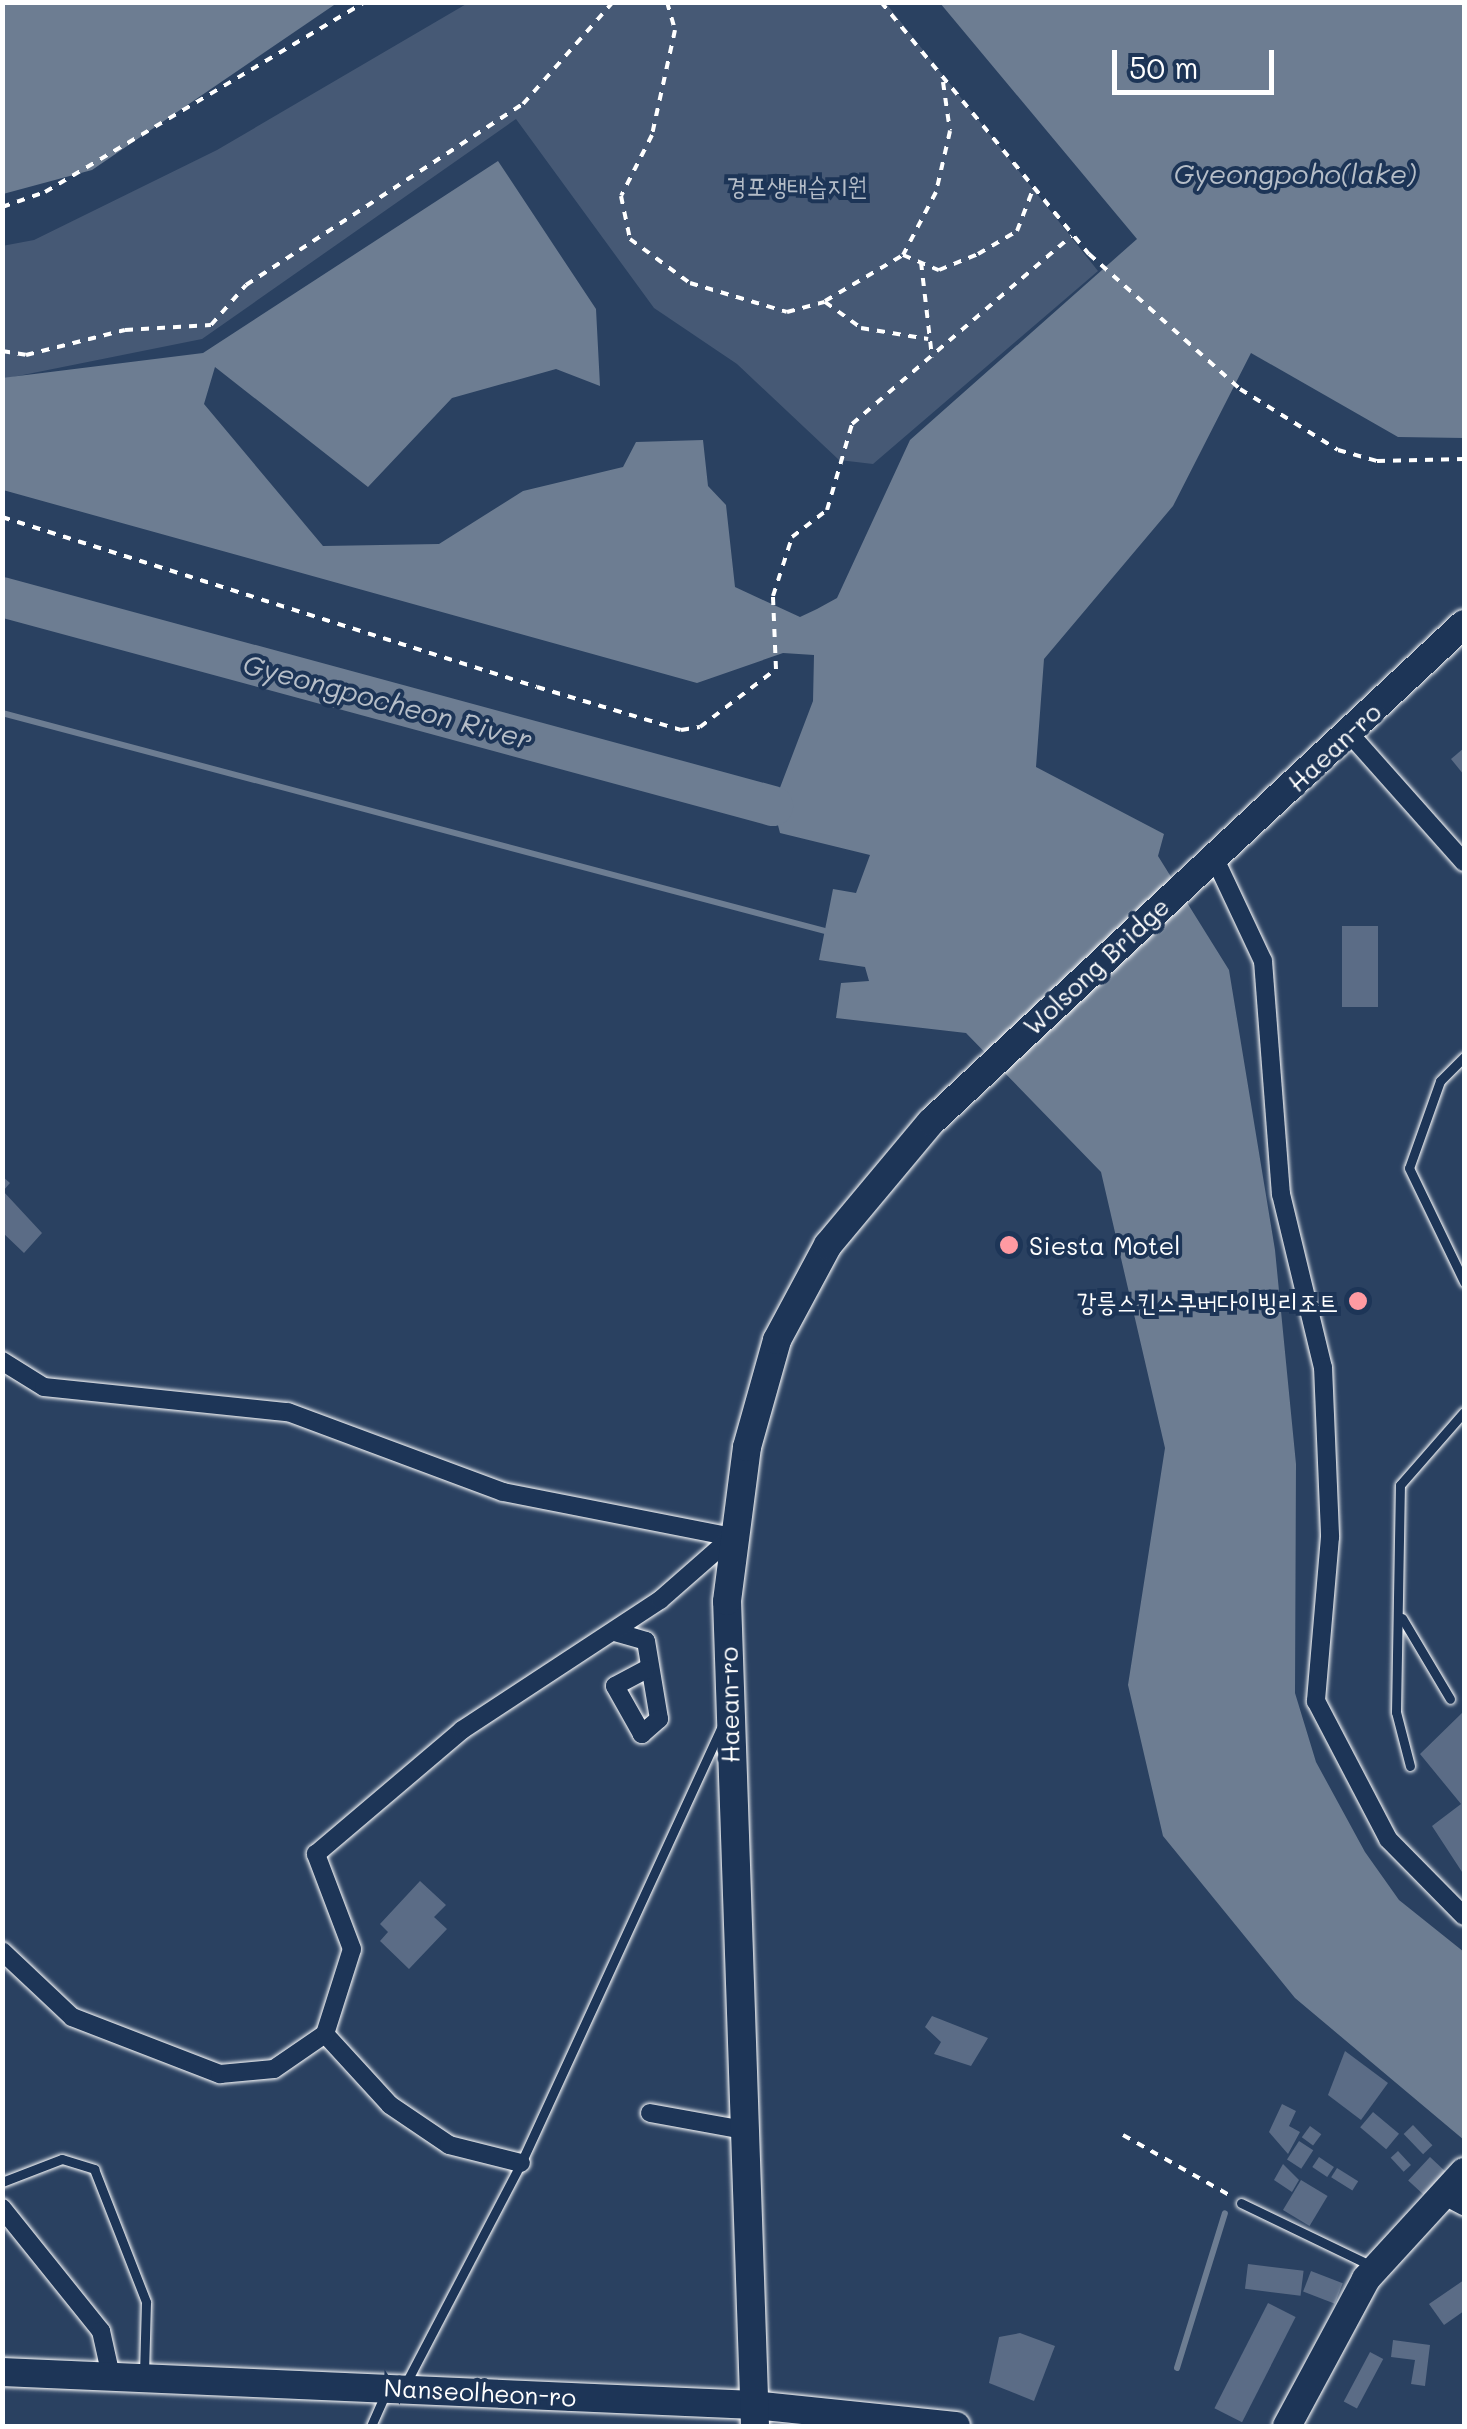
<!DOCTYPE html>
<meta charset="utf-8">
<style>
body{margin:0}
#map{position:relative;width:1467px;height:2429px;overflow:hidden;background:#2a4161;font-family:Mali,"Poor Story",sans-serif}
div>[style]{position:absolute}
.green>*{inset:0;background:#465975}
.water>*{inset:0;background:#6d7d92}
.stream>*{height:6px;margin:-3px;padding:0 3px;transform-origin:3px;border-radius:3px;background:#6d7d92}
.river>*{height:40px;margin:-20px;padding:0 20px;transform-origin:20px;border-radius:20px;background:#6d7d92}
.building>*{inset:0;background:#5b6c86;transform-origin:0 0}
.path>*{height:4px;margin-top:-2px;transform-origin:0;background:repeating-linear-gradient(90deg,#fff 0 8px,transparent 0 16px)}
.roads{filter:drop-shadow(0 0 2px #fff) drop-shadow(0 0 2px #fff)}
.lane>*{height:9px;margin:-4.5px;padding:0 4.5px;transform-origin:4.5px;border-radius:4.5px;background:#1d3557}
.street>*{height:18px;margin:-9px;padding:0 9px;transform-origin:9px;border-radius:9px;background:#1d3557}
.secondary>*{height:28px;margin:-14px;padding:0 14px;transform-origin:14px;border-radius:14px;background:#1d3557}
.dots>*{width:28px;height:28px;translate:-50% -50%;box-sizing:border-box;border:5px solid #1d3557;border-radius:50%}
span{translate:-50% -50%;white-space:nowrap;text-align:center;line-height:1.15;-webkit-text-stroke:8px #1d3557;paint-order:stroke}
.park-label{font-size:25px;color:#b5bdc8}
.street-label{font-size:25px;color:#fff}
.poi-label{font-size:25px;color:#fff}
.left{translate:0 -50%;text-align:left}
.right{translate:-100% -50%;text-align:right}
.water-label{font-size:28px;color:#b6bec8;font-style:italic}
.frame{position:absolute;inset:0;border:5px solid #fff;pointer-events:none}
.scale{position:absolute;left:1112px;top:50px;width:162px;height:45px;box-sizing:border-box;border:5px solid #fff;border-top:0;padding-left:12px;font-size:30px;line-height:35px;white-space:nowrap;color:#fff;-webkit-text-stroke:8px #1d3557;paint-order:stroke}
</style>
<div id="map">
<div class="green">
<div style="clip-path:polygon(885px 2px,1098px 271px,873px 464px,839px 460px,737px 364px,654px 308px,516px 119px,202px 339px,3px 379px,2px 246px,34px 240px,217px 150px,468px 3px)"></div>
</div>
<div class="water">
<div style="clip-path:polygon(3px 2px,337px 2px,337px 3px,92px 170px,3px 194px)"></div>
<div style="clip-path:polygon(940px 3px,1464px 3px,1464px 438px,1398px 437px,1251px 353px,1173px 506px,1044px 659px,1036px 767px,1164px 834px,1158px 856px,1229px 970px,1275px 1250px,1296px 1464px,1295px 1693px,1316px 1762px,1365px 1852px,1399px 1900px,1464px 1952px,1464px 2140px,1295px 1998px,1163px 1836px,1128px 1685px,1165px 1448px,1101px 1172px,966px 1033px,836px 1018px,841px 983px,869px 981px,865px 967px,819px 960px,833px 889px,856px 893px,870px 855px,780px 833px,773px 806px,813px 701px,814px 655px,783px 653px,697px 683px,3px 490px,2px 378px,203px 353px,498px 161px,596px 309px,600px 386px,556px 369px,452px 398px,368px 487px,215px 367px,204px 404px,323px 546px,439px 544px,523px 491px,623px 467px,636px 442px,703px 440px,708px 486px,726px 505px,735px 587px,800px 617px,817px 609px,837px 598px,910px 440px,1137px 239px)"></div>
</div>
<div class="stream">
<div style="left:2px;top:713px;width:851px;rotate:14.84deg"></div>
<div style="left:1177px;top:2368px;width:162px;rotate:-72.8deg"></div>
</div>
<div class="river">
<div style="left:2px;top:597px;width:799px;rotate:15.17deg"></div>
</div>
<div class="building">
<div style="clip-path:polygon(1464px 748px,1464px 775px,1451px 759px)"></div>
<div style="left:1342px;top:926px;width:36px;height:81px"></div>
<div style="clip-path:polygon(2px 1176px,10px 1183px,3px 1191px,42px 1233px,24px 1253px,2px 1232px)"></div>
<div style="clip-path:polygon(1464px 1711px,1464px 1875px,1432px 1826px,1461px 1804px,1420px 1754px)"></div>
<div style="clip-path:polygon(420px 1881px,446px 1905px,434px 1917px,447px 1929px,409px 1969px,380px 1941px,388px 1932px,380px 1924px)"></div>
<div style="clip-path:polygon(932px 2016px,988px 2038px,971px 2066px,934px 2054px,941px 2042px,925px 2027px)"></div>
<div style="clip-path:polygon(1345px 2051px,1388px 2083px,1361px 2120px,1328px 2095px)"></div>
<div style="clip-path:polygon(1282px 2104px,1296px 2111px,1289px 2126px,1300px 2132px,1288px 2154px,1269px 2132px)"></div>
<div style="left:1373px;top:2112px;width:34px;height:20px;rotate:40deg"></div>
<div style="left:1413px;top:2125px;width:28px;height:13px;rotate:46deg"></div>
<div style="left:1310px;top:2126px;width:14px;height:14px;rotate:36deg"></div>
<div style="left:1299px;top:2141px;width:17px;height:22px;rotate:33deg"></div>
<div style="left:1398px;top:2151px;width:19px;height:10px;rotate:47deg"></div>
<div style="left:1319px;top:2157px;width:18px;height:12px;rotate:34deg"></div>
<div style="left:1430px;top:2157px;width:23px;height:32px;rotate:43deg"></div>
<div style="clip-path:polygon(1283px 2164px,1299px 2180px,1292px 2192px,1274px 2180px)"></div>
<div style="left:1337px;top:2168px;width:25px;height:11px;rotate:32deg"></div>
<div style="left:1301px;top:2180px;width:31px;height:35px;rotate:31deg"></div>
<div style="left:1248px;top:2264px;width:56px;height:25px;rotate:7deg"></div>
<div style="left:1311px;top:2271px;width:34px;height:22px;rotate:21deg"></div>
<div style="clip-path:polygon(1464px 2280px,1464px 2311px,1444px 2325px,1429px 2304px)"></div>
<div style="left:1268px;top:2303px;width:31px;height:118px;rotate:27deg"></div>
<div style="clip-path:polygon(1020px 2333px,1055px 2346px,1034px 2401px,989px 2383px,999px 2337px)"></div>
<div style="clip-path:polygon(1393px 2340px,1430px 2345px,1425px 2386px,1411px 2384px,1415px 2360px,1391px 2357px)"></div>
<div style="left:1370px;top:2352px;width:15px;height:56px;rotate:28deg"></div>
</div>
<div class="path">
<div style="left:667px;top:2px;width:29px;rotate:74deg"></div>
<div style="left:675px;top:30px;width:107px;rotate:102.4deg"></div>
<div style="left:652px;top:135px;width:68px;rotate:116.9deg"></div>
<div style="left:621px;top:196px;width:44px;rotate:78.2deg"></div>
<div style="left:630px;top:239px;width:74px;rotate:36.3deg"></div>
<div style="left:690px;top:283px;width:101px;rotate:16.6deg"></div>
<div style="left:787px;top:312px;width:39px;rotate:-15deg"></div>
<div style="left:825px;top:302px;width:44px;rotate:35.8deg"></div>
<div style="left:861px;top:328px;width:68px;rotate:9.3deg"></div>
<div style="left:881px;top:2px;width:327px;rotate:50.5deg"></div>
<div style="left:1089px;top:254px;width:203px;rotate:41.8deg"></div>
<div style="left:1240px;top:389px;width:115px;rotate:31.9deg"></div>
<div style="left:1338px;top:450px;width:41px;rotate:15.8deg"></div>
<div style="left:1377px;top:461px;width:87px;rotate:-1.3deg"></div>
<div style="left:943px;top:82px;width:49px;rotate:81.9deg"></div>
<div style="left:950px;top:131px;width:63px;rotate:102.9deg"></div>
<div style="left:936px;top:192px;width:71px;rotate:117.6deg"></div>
<div style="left:903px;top:255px;width:39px;rotate:23deg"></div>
<div style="left:939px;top:270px;width:42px;rotate:-22.3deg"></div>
<div style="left:978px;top:254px;width:45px;rotate:-30.5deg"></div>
<div style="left:1017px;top:231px;width:45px;rotate:-69.1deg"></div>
<div style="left:2px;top:207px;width:46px;rotate:-19.2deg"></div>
<div style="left:45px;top:192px;width:372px;rotate:-30.7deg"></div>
<div style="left:921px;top:262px;width:96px;rotate:83.4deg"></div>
<div style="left:825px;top:301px;width:91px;rotate:-30.5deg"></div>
<div style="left:2px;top:351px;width:24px;rotate:9deg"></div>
<div style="left:26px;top:355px;width:102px;rotate:-14.2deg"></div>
<div style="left:125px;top:330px;width:86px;rotate:-3.3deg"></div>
<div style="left:211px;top:325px;width:53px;rotate:-48.8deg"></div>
<div style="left:246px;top:285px;width:331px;rotate:-33.2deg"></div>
<div style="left:523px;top:104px;width:136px;rotate:-48.6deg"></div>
<div style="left:2px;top:517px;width:561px;rotate:17.63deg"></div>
<div style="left:537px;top:687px;width:150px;rotate:16.6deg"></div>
<div style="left:681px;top:730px;width:19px;rotate:-9deg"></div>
<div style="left:700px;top:727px;width:96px;rotate:-37.3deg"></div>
<div style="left:776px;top:669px;width:73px;rotate:-92.4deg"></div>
<div style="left:773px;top:596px;width:62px;rotate:-72.1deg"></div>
<div style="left:792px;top:537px;width:44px;rotate:-37.6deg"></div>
<div style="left:827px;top:510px;width:90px;rotate:-73.8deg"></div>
<div style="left:852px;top:424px;width:289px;rotate:-40.6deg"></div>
<div style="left:1123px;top:2135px;width:122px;rotate:29.5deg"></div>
</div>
<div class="roads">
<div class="lane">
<div style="left:1464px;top:1057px;width:34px;rotate:135deg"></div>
<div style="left:1440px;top:1081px;width:92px;rotate:109.6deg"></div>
<div style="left:1409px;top:1168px;width:127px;rotate:64.2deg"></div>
<div style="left:1402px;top:1618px;width:94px;rotate:59.3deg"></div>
<div style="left:1410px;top:1766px;width:56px;rotate:-104.5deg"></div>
<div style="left:1396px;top:1712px;width:227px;rotate:-89deg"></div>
<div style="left:1400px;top:1485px;width:97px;rotate:-48.8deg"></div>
<div style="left:2px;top:2182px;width:64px;rotate:-21deg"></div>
<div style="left:62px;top:2159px;width:34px;rotate:17deg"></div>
<div style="left:94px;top:2169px;width:143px;rotate:68.6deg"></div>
<div style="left:146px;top:2302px;width:71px;rotate:91.6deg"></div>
<div style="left:1241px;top:2203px;width:145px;rotate:25.7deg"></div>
<div style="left:406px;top:2383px;width:248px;rotate:-62.4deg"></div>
<div style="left:521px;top:2163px;width:482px;rotate:-65.3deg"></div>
<div style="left:371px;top:2426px;width:34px;rotate:-66deg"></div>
</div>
<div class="street">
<div style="left:1349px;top:733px;width:173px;rotate:48.3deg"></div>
<div style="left:1214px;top:857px;width:115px;rotate:64.8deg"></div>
<div style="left:1263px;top:961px;width:234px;rotate:85.6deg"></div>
<div style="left:1281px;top:1194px;width:178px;rotate:76.4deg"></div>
<div style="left:1323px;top:1367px;width:170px;rotate:87.6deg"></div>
<div style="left:1330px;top:1537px;width:165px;rotate:94.9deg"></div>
<div style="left:1316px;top:1701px;width:156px;rotate:62.4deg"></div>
<div style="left:1388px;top:1839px;width:108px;rotate:45.4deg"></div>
<div style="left:2px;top:1361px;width:49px;rotate:31.8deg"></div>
<div style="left:44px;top:1387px;width:245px;rotate:5.9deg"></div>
<div style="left:288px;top:1412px;width:229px;rotate:20.4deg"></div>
<div style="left:503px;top:1492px;width:233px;rotate:11.1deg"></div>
<div style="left:615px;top:1632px;width:32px;rotate:16deg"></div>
<div style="left:646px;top:1641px;width:79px;rotate:80.5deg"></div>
<div style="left:659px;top:1719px;width:23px;rotate:139deg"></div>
<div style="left:642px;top:1734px;width:55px;rotate:-119.4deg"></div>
<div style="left:615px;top:1686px;width:34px;rotate:-28deg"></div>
<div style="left:2px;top:1951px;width:96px;rotate:43.3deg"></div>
<div style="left:72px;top:2017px;width:159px;rotate:21.1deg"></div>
<div style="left:220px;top:2074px;width:54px;rotate:-5.3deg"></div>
<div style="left:274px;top:2069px;width:62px;rotate:-34.5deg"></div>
<div style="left:325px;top:2034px;width:96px;rotate:47.5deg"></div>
<div style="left:390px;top:2105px;width:71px;rotate:34.1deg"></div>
<div style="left:449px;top:2145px;width:74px;rotate:14deg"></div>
<div style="left:325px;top:2034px;width:89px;rotate:-72.4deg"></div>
<div style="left:352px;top:1949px;width:102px;rotate:-110.8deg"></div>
<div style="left:316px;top:1854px;width:192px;rotate:-40.3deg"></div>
<div style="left:462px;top:1730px;width:237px;rotate:-33.3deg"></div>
<div style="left:660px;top:1600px;width:96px;rotate:-41.2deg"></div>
<div style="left:650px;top:2113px;width:96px;rotate:10.3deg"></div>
<div style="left:1441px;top:2194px;width:26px;rotate:28deg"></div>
<div style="left:2px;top:2208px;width:158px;rotate:51.2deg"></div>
<div style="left:101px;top:2331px;width:46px;rotate:77.5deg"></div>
</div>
<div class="secondary">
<div style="left:2px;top:2372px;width:753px;rotate:2.51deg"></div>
<div style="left:754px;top:2405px;width:203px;rotate:5.9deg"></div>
<div style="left:755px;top:2426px;width:825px;rotate:-91.94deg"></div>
<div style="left:727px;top:1601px;width:155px;rotate:-82.6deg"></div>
<div style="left:747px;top:1447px;width:111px;rotate:-74.3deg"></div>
<div style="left:777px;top:1340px;width:108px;rotate:-61.8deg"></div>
<div style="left:828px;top:1245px;width:160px;rotate:-50.1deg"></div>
<div style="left:931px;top:1122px;width:729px;rotate:-43.06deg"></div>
<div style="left:1287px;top:2426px;width:167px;rotate:-61.7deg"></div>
<div style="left:1366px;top:2279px;width:145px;rotate:-47.5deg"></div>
</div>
</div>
<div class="dots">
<div style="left:1009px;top:1245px;background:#ff9aa2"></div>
<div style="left:1358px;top:1301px;background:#ff9aa2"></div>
</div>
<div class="park-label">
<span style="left:797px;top:185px">경포생태습지원</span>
</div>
<div class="street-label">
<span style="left:1334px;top:747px;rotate:-43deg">Haean-ro</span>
<span style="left:1096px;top:966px;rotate:-43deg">Wolsong Bridge</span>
<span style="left:729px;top:1705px;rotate:-91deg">Haean-ro</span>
<span style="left:480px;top:2392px;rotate:3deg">Nanseolheon-ro</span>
</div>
<div class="poi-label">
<span class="left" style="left:1029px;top:1245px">Siesta Motel</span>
<span class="right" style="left:1338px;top:1301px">강릉스킨스쿠버다이빙리조트</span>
</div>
<div class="water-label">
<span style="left:1295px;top:173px">Gyeongpoho(lake)</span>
<span style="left:388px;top:701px;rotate:15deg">Gyeongpocheon River</span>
</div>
<div class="frame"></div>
<div class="scale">50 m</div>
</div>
